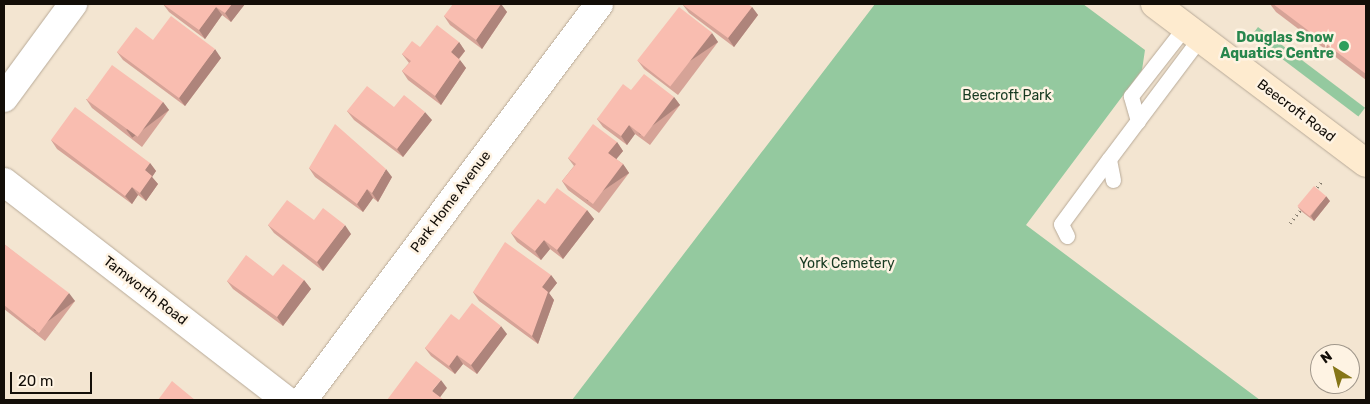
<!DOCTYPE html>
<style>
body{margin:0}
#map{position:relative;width:1370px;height:404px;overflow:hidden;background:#f3e5d1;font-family:Rubik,sans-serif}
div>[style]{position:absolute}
.green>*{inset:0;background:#94c99f;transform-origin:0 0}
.path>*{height:3px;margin-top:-1.5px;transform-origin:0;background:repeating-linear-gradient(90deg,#867d6f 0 1px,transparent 0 5px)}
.roads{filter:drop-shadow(0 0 1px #b8aa98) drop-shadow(0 0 1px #b8aa98)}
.lane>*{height:15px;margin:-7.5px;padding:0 7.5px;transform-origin:7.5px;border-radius:7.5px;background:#fff}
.street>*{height:28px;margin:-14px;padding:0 14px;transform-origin:14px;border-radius:14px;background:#fff}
.secondary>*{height:28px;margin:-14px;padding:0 14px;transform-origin:14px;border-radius:14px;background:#feebcf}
.wall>*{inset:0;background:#d6a397}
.shaded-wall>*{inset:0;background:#ae847b;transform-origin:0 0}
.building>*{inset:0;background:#f9bdb0;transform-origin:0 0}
.dots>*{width:14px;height:14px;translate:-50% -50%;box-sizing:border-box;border:2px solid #fef3e3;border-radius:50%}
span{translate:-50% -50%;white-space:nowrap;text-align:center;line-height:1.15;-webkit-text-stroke:5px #fef3e3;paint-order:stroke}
.leisure-label{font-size:14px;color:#27864d;font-weight:700}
.right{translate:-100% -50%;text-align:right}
.park-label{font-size:14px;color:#173a21}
.street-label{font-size:14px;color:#130e08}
.frame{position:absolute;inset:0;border:5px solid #130e08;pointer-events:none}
.north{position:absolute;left:1310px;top:344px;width:50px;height:50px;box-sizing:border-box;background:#fef3e3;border:1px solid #a0978b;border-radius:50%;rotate:324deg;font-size:14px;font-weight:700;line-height:20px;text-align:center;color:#130e08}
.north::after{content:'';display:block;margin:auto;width:18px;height:22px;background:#857517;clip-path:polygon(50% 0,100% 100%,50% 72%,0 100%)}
.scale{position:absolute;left:10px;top:372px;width:82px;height:22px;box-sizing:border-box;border:2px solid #130e08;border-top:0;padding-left:6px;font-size:15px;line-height:18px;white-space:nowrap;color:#130e08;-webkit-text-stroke:4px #fef3e3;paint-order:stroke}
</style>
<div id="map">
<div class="green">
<div style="clip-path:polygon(875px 4px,1083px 4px,1145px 50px,1142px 70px,1026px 225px,1260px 400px,572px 400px)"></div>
<div style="left:1258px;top:27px;width:134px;height:11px;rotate:37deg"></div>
</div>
<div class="path">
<div style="left:1314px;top:191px;width:14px;rotate:-51deg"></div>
<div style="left:1290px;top:223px;width:19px;rotate:-51deg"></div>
</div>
<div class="roads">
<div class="lane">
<div style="left:1138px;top:121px;width:26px;rotate:-106deg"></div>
<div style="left:1131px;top:96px;width:88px;rotate:-52deg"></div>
<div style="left:1113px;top:180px;width:21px;rotate:-101deg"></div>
<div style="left:1109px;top:159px;width:151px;rotate:-53.1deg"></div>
<div style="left:1067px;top:236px;width:13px;rotate:-117deg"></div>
<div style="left:1061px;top:224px;width:81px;rotate:-53.6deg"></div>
</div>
<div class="street">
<div style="left:4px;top:98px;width:117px;rotate:-53.7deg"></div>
<div style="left:4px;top:182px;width:356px;rotate:37.7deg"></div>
<div style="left:303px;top:400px;width:494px;rotate:-53.2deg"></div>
</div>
<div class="secondary">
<div style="left:1155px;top:4px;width:264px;rotate:37deg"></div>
</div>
</div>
<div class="wall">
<div style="clip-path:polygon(163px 4px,245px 4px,231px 22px,222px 15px,205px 39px,169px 12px)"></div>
<div style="clip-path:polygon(501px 4px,507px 12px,482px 49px,450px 25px,444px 16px)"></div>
<div style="clip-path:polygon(1270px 4px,1366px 4px,1366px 80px,1276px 12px)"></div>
<div style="clip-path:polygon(683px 5px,752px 7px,758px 15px,734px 47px,689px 13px)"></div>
<div style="clip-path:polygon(153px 40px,221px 58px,185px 106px,123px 60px,117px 52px)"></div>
<div style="clip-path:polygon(459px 42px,465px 51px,459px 59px,466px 68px,441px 105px,408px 80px,402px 71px,409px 63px,402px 54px,420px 47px)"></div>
<div style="clip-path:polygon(718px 42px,678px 95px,644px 69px,638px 61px)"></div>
<div style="clip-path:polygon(631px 90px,674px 97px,680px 105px,650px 145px,635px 134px,627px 145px,603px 127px,597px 119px)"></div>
<div style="clip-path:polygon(86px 99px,163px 102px,169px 110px,142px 147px,92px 108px)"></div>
<div style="clip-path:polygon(394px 107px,432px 120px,403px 157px,354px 120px,347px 111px)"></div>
<div style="clip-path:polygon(51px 140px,150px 163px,156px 171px,152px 177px,158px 184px,146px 201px,138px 195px,132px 204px,57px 149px)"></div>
<div style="clip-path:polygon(617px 142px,623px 151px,616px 159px,623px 164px,629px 173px,599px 213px,568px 190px,562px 181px,574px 166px,568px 158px)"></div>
<div style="clip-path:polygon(309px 168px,392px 177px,378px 202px,373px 198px,363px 212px,315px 177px)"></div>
<div style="clip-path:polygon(1330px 201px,1314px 221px,1301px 211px,1298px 207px)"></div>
<div style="clip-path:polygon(545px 204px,587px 210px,594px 219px,563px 259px,550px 249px,541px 260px,517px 242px,511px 233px)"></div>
<div style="clip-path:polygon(314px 220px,351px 234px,323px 271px,274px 233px,268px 225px)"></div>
<div style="clip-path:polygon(4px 244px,75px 301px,45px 341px,4px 309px)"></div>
<div style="clip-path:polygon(551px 275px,557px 283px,549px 293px,554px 300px,538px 344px,479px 301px,473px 292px)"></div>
<div style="clip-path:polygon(273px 276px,304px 280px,311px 289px,283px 326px,233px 289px,227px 281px)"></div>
<div style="clip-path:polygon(459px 320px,507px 334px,477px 374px,463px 364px,455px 374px,431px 356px,425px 348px)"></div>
</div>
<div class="shaded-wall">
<div style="clip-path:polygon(232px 4px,245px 4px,231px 22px,225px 13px)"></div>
<div style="clip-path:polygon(501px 4px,507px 12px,482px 49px,476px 40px)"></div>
<div style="clip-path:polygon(216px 7px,222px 15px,205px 39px,199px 30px)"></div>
<div style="clip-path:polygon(752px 7px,758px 15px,734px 47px,728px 38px)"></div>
<div style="left:712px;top:33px;width:11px;height:66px;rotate:56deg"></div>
<div style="clip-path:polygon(459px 42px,465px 51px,457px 61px,451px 52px)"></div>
<div style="clip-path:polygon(215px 49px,221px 58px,185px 106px,179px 98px)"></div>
<div style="clip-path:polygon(460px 60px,466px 68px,441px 105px,435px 96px)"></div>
<div style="left:674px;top:97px;width:10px;height:50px;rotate:53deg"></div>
<div style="left:163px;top:102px;width:10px;height:46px;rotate:53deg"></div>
<div style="clip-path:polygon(425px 112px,432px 120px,403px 157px,397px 149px)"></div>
<div style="clip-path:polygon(629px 125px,635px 134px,627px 145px,621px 136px)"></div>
<div style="clip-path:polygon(617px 142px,623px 151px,614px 162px,608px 153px)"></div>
<div style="clip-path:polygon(150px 163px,156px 171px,152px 177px,158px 184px,146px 201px,140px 193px,145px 170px)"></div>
<div style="left:623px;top:164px;width:11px;height:50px;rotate:56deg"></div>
<div style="clip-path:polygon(386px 169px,392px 177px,378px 202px,372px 193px)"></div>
<div style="clip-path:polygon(132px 187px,138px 195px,132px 204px,125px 196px)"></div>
<div style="clip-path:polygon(367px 189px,373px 198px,363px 212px,357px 204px)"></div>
<div style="clip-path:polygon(1326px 196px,1330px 201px,1314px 221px,1311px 216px)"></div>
<div style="clip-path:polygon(587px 210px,594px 219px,563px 259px,557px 250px)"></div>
<div style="clip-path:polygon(345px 225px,351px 234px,323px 271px,317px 262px)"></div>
<div style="clip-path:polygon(544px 240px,550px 249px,541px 260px,535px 251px)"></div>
<div style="clip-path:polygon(551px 275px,557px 283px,549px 293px,554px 300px,538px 344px,532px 336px,542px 287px)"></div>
<div style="clip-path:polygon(304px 280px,311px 289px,283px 326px,277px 317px)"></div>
<div style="left:69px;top:293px;width:10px;height:50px;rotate:53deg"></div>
<div style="clip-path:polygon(501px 326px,507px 334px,477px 374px,471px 365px)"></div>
<div style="clip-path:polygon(457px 355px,463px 364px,455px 374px,449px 366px)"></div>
<div style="clip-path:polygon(441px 380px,447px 388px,438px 400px,432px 391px)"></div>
</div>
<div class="building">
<div style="clip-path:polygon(163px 4px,232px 4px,225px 13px,216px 7px,199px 30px)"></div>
<div style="clip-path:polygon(453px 4px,501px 4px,476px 40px,444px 16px)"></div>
<div style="clip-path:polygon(684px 4px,748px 4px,752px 7px,728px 38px,683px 5px)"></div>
<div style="clip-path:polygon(1273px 4px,1366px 4px,1366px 74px)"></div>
<div style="left:679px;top:7px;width:42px;height:68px;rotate:38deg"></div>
<div style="clip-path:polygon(171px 16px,215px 49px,179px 98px,117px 52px,136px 27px,153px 40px)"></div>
<div style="clip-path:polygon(437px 25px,459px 42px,451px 52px,460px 60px,435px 96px,402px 71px,411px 61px,402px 54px,412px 41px,420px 47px)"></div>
<div style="left:112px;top:65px;width:63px;height:43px;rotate:36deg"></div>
<div style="clip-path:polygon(644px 74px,674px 97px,644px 137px,629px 125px,621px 136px,597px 119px,623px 84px,631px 90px)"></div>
<div style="clip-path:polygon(367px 86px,394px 107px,404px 95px,425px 112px,397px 149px,347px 111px)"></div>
<div style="clip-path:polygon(75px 107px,150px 163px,145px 170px,152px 176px,140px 193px,132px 187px,125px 196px,51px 140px)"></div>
<div style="clip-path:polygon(335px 124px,386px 169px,372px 193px,367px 189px,357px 204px,309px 168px)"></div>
<div style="clip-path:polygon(593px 124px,617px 142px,608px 153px,623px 164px,593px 204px,562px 181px,576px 164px,568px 158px)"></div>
<div style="left:1314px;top:186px;width:16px;height:26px;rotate:40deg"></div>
<div style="clip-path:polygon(557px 188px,587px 210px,557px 250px,544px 240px,535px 251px,511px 233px,538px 199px,545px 204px)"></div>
<div style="clip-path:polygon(287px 200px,314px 220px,323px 208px,345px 225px,317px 262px,268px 225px)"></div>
<div style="clip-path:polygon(505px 242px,551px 275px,542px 287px,548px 292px,532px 336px,473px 292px)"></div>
<div style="clip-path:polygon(4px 244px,69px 293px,39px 333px,4px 305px)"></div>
<div style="clip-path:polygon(246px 255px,273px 276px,283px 264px,304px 280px,277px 317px,227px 281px)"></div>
<div style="clip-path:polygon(472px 303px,501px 326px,471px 365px,457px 355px,449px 366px,425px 348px,451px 314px,459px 320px)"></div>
<div style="clip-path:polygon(416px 361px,441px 380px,432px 391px,444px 400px,387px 400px)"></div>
<div style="clip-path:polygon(172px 381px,195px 400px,158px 400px)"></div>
</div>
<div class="dots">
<div style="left:1344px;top:46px;background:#2e9e5b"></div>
</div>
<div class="leisure-label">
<span class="right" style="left:1334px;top:46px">Douglas Snow<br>Aquatics Centre</span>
</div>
<div class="park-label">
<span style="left:1007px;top:96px">Beecroft Park</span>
<span style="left:847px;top:264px">York Cemetery</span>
</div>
<div class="street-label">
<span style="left:1296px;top:111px;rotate:37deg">Beecroft Road</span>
<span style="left:451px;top:202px;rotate:-53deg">Park Home Avenue</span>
<span style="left:145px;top:291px;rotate:38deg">Tamworth Road</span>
</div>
<div class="frame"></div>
<div class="north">N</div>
<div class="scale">20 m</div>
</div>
